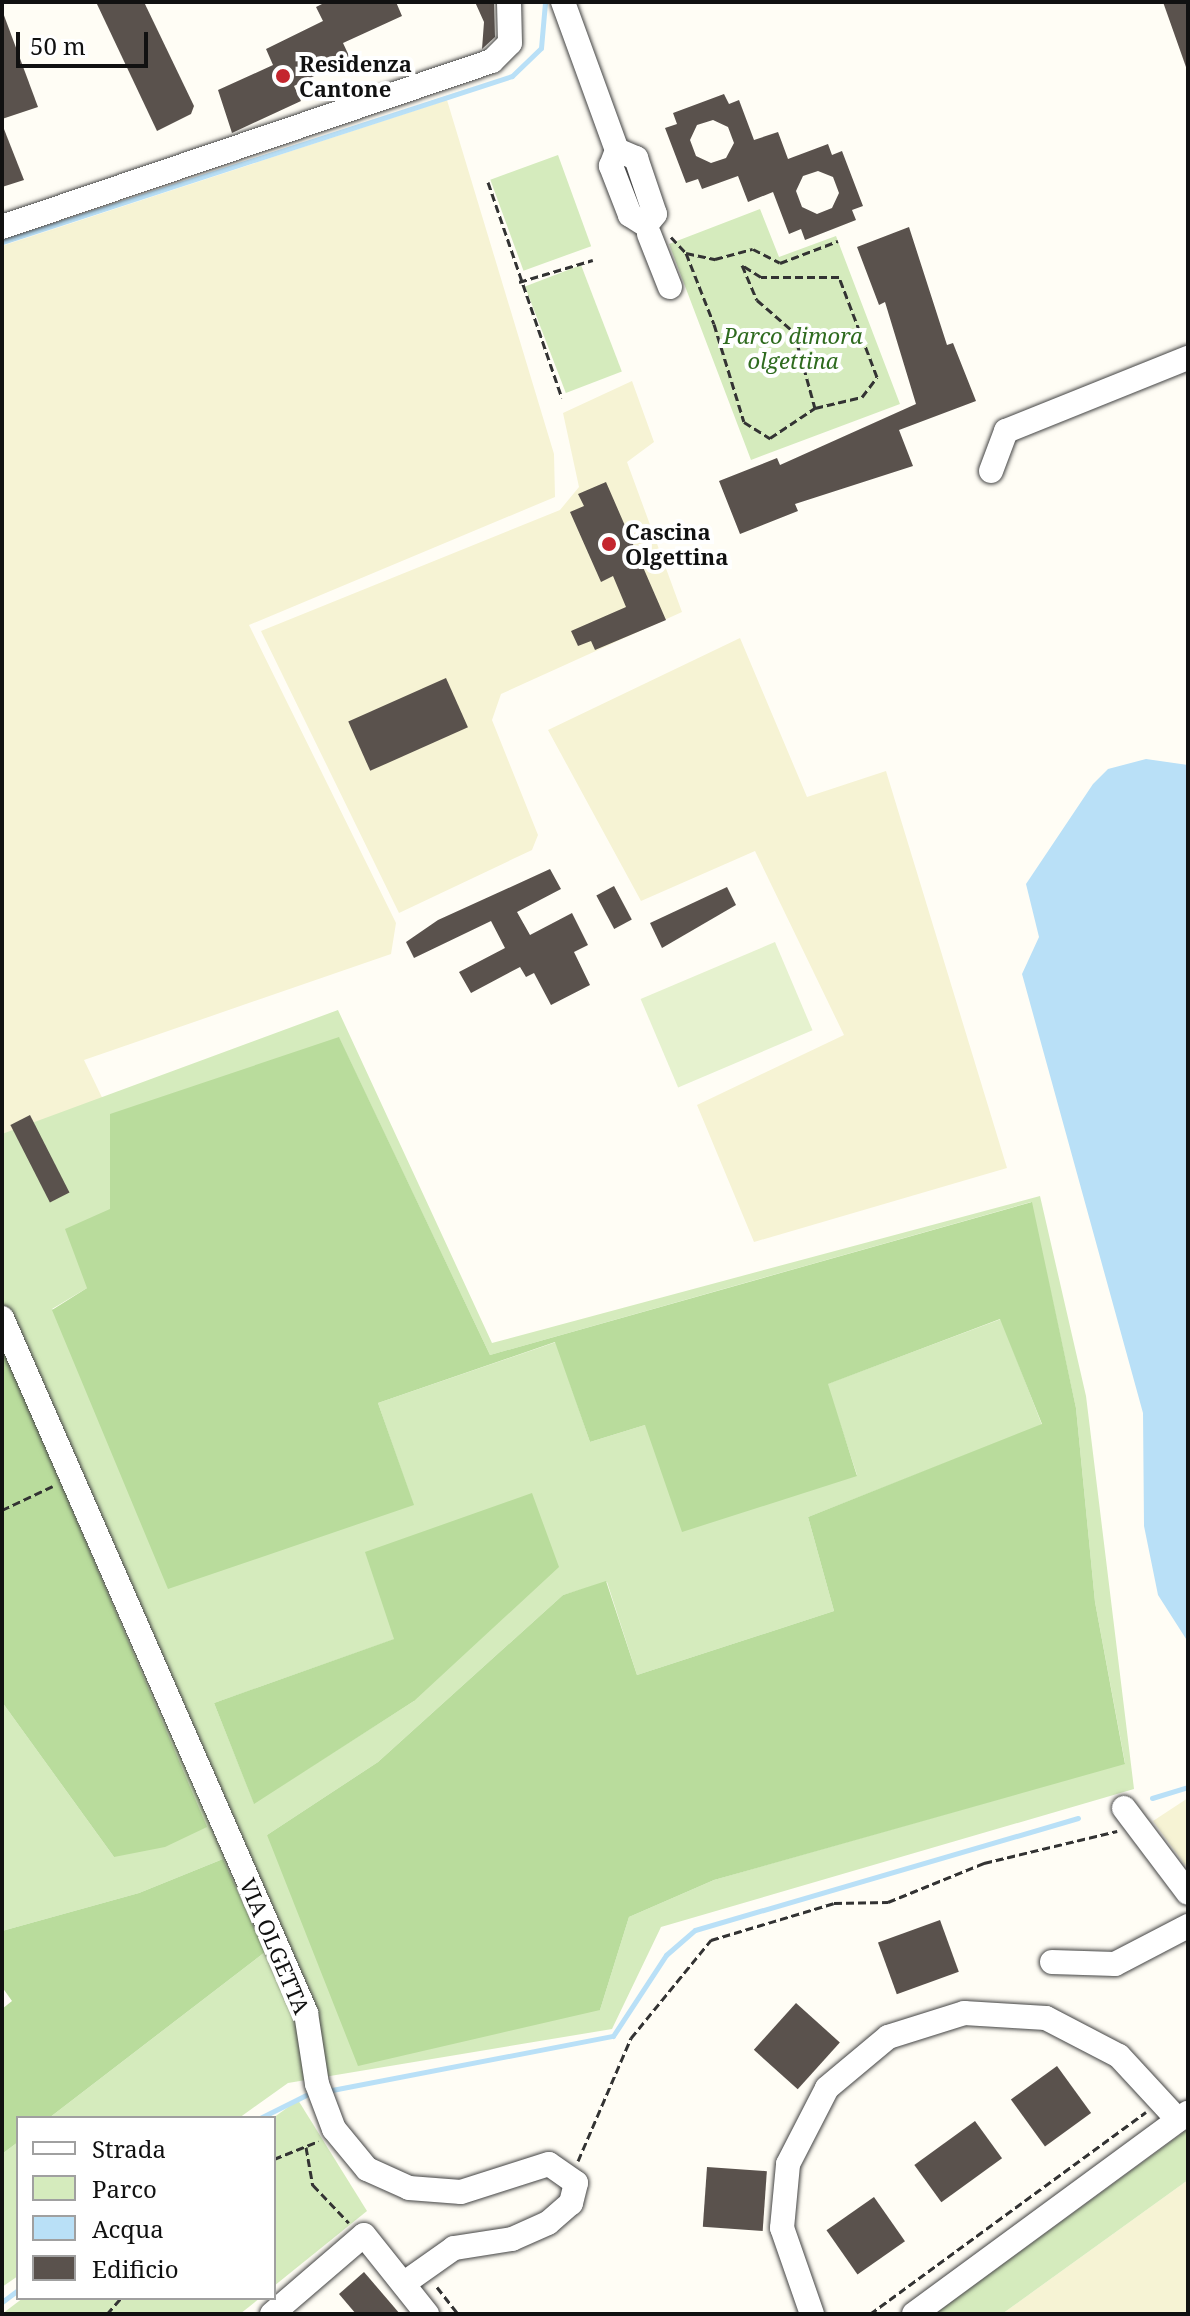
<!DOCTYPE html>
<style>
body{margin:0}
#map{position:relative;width:1190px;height:2316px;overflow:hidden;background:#fffdf5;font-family:"Noto Serif",serif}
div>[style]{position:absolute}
.farmland>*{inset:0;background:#f6f3d4}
.green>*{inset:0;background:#d5ebbd;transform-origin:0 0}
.forest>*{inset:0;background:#b9dc9c}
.pitch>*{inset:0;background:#e6f2cf;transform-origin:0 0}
.water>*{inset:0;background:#b9e0f7}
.stream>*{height:5px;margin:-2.5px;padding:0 2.5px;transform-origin:2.5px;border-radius:2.5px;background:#b9e0f7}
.building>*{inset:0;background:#5a524d;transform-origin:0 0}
.path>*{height:3px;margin-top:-1.5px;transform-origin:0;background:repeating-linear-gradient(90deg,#333 0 8px,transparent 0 12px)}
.roads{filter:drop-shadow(0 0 2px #444) drop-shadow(0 0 2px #444)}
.minor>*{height:24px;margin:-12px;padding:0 12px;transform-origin:12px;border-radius:12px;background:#fff}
.dots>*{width:22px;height:22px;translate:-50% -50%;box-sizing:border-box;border:4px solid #fff;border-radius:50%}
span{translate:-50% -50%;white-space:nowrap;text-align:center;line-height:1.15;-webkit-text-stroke:8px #fff;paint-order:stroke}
.poi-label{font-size:22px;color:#111;font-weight:700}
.left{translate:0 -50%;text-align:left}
.park-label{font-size:22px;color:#2f6b1f;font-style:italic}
.street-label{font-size:22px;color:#111}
.frame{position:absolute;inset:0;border:4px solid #111;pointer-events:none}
.legend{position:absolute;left:16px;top:2116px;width:260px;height:184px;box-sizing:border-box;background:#fff;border:2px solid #a0a0a0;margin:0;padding:10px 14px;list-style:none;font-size:24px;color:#111}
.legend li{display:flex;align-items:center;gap:16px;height:40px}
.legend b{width:40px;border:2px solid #a0a0a0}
.scale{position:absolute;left:16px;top:32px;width:132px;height:36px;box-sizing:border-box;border:4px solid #111;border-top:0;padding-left:10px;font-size:24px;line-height:28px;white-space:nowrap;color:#111;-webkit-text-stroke:6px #fff;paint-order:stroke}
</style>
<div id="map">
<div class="farmland">
<div style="clip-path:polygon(447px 100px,554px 454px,555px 497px,249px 625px,396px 923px,391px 954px,84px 1060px,110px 1114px,2px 1304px,2px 246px)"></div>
<div style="clip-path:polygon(632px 381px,654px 442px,627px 462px,682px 612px,501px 694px,492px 720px,538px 835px,532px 850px,399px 913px,261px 631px,560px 510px,579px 487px,563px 413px)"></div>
<div style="clip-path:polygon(740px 638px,807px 797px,886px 771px,1007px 1168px,754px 1242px,697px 1105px,844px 1035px,755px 851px,641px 901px,548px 730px)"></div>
<div style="clip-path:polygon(1188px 1798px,1188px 1869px,1153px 1821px)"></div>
<div style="clip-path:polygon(1188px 2180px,1188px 2314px,1002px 2314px)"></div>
</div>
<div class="green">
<div style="left:558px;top:155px;width:97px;height:72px;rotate:70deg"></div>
<div style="clip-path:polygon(760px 209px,779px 257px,836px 236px,900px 404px,751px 460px,669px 244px)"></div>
<div style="left:581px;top:265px;width:114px;height:60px;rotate:69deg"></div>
<div style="clip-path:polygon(evenodd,338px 1010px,492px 1343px,1040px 1196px,1086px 1396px,1134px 1789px,661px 1927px,612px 2029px,288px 2083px,239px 2118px,49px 2118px,265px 1952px,223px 1859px,139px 1893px,2px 1931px,2px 1702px,114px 1857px,2px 1345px,2px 1134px,338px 1010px,339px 1038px,490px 1355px,1031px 1202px,1076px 1408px,1095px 1602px,1125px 1763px,714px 1880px,629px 1917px,600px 2010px,267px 1835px,378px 1762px,563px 1595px,607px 1582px,637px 1675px,834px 1611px,808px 1517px,1042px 1425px,1001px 1319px,827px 1384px,857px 1475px,645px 1425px,590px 1442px,556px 1342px,378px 1403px,413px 1504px,52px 1309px,87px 1288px,110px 1210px,339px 1038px,338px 1010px,395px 1639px,414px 1701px,254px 1803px,214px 1703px,395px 1639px)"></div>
<div style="clip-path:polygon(298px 2100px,367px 2211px,274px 2286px,273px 2118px)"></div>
<div style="clip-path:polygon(1188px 2129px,1188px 2180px,1002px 2314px,935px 2314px)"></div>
<div style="clip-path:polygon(18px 2142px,18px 2276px,2px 2287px,2px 2154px)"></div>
<div style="clip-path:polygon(23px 2298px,260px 2298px,240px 2314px,2px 2314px)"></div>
</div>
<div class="forest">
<div style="clip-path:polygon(339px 1037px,490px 1355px,1032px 1202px,1076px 1408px,1095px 1602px,1125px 1764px,714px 1880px,629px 1917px,600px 2010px,358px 2066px,267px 1835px,378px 1762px,563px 1595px,606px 1581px,637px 1675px,834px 1611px,808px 1517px,1042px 1424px,1000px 1319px,828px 1384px,857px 1476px,682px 1532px,645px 1425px,590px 1442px,555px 1342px,378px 1403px,414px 1505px,168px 1589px,52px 1310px,87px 1288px,65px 1229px,110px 1209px,110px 1114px)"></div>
<div style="clip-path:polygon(2px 1345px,207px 1827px,165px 1847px,114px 1857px,2px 1702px)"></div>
<div style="clip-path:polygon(532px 1493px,559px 1567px,414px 1701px,254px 1804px,214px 1703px,394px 1639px,365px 1552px)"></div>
<div style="clip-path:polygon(223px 1859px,265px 1952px,49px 2118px,18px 2118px,18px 2142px,2px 2154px,2px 2009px,12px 2001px,2px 1987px,2px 1931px,139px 1893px)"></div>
</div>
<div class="pitch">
<div style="left:775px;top:942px;width:96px;height:146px;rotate:67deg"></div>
</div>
<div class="water">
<div style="clip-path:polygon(1146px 759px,1188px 765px,1188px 1642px,1158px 1595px,1144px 1526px,1143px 1413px,1022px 974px,1039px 937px,1026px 884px,1093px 784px,1108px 769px)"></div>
</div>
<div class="stream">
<div style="left:2px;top:242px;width:536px;rotate:-18.03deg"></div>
<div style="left:512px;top:76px;width:40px;rotate:-44deg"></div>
<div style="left:541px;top:48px;width:46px;rotate:-85deg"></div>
<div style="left:1152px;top:1798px;width:38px;rotate:-17deg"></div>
<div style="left:332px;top:2090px;width:286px;rotate:-10.9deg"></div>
<div style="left:613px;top:2036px;width:97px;rotate:-56.8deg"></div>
<div style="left:666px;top:1955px;width:38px;rotate:-41deg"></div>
<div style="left:695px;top:1930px;width:399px;rotate:-16.3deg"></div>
<div style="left:260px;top:2118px;width:51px;rotate:-26.6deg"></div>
<div style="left:2px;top:2302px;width:20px;rotate:-37deg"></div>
</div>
<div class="building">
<div style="clip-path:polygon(96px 2px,144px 2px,194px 106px,191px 114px,157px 131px)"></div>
<div style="clip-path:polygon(326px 2px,396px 2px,402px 16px,343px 43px,350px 58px,294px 86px,301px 101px,232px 133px,218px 90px,273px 65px,266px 49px,323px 21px,316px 7px)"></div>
<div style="clip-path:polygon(475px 2px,494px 2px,495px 37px,482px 49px,484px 22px)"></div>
<div style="clip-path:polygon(1163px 2px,1188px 2px,1188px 67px,1186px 67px)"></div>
<div style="clip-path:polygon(2px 10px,38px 107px,2px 119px)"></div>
<div style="clip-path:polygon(evenodd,724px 94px,729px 104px,739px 100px,754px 140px,778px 132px,788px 159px,828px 144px,832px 155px,842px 151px,863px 206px,852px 210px,856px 220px,805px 240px,801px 229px,789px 234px,773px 192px,748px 202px,738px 176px,702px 189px,698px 179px,686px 183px,665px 128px,677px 124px,673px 113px,724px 94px,713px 120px,728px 127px,734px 143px,726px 158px,711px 163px,696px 156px,690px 140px,697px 125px,713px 120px,724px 94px,818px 171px,833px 177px,839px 193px,832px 208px,817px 214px,802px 207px,796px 191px,803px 176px,818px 171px)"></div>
<div style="clip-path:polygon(2px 124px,24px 180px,2px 187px)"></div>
<div style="clip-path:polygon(909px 227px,947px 345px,953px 343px,976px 401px,899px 430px,913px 466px,795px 504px,798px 511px,740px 534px,719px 481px,777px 458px,780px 465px,916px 404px,885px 302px,879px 305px,857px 247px)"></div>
<div style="clip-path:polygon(606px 482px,666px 620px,595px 650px,591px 641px,578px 646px,571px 631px,626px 607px,613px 576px,601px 582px,570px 512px,584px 506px,578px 494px)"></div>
<div style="left:446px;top:678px;width:54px;height:107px;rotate:66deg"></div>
<div style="clip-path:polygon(550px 869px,561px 889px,517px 912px,530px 935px,572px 913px,588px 945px,574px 952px,590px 985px,551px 1005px,534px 973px,526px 977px,520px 967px,471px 993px,459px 972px,505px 948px,491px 921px,414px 958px,406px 942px,438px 920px)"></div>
<div style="left:614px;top:886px;width:38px;height:20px;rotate:62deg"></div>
<div style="clip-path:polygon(727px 887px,736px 905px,662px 948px,650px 923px)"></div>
<div style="left:30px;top:1115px;width:87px;height:22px;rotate:63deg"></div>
<div style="left:940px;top:1920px;width:55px;height:66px;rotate:70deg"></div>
<div style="left:796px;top:2003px;width:59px;height:63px;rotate:42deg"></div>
<div style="left:1057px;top:2066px;width:58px;height:57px;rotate:54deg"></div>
<div style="left:975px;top:2121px;width:46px;height:75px;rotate:54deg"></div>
<div style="left:707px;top:2167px;width:60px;height:60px;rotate:4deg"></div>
<div style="left:874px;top:2197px;width:54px;height:58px;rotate:55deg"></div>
<div style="clip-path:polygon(364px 2272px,400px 2314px,356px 2314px,339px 2294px)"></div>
</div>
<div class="path">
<div style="left:488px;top:182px;width:228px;rotate:71.1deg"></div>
<div style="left:671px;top:237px;width:22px;rotate:47deg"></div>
<div style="left:686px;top:253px;width:76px;rotate:68.5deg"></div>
<div style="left:714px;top:324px;width:102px;rotate:73deg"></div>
<div style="left:744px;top:422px;width:31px;rotate:32deg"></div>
<div style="left:770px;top:438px;width:54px;rotate:-33.7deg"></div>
<div style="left:815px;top:408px;width:48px;rotate:-13.2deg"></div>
<div style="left:862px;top:397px;width:25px;rotate:-53deg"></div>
<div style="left:877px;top:377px;width:107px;rotate:-110.8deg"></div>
<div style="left:839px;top:277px;width:78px;rotate:180deg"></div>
<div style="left:761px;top:277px;width:22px;rotate:-148deg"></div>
<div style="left:742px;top:265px;width:38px;rotate:67deg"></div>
<div style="left:757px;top:300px;width:49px;rotate:40.9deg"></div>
<div style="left:794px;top:332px;width:79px;rotate:74.6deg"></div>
<div style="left:686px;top:253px;width:30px;rotate:12deg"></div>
<div style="left:715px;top:259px;width:39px;rotate:-15deg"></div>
<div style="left:753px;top:249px;width:30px;rotate:27deg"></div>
<div style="left:780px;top:263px;width:62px;rotate:-20.8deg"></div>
<div style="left:519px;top:282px;width:77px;rotate:-16.6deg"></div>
<div style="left:2px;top:1510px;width:56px;rotate:-25.2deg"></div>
<div style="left:306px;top:2147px;width:39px;rotate:80deg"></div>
<div style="left:313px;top:2185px;width:52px;rotate:46.5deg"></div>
<div style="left:274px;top:2159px;width:48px;rotate:-21.8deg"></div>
<div style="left:578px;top:2161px;width:134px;rotate:-66.7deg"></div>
<div style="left:631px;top:2038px;width:127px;rotate:-50.8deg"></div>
<div style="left:711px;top:1940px;width:128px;rotate:-16.7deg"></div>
<div style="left:834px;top:1903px;width:54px;rotate:-1.1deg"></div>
<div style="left:888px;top:1902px;width:104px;rotate:-22.1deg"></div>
<div style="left:984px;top:1863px;width:137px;rotate:-13.5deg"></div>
<div style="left:437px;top:2287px;width:34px;rotate:52deg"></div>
<div style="left:107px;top:2314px;width:21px;rotate:-49deg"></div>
<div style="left:870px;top:2314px;width:342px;rotate:-36.2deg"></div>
</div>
<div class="roads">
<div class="minor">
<div style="left:563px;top:2px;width:158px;rotate:70deg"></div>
<div style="left:617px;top:150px;width:21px;rotate:23deg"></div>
<div style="left:636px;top:158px;width:59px;rotate:71.3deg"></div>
<div style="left:655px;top:214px;width:14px;rotate:129deg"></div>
<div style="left:646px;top:225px;width:19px;rotate:-148deg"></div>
<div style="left:630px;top:215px;width:53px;rotate:-111.2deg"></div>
<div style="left:611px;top:166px;width:17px;rotate:-69deg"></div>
<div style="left:2px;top:227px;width:517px;rotate:-18.72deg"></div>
<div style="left:492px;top:61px;width:25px;rotate:-45deg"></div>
<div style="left:510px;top:43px;width:41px;rotate:-91.4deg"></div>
<div style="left:649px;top:234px;width:57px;rotate:68.4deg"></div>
<div style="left:991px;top:471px;width:43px;rotate:-69.4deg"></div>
<div style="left:1006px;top:431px;width:196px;rotate:-21.9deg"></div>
<div style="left:2px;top:1318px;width:759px;rotate:66.37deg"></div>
<div style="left:306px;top:2013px;width:72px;rotate:81.2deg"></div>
<div style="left:317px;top:2084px;width:48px;rotate:69.3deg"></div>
<div style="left:334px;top:2129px;width:52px;rotate:50.5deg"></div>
<div style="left:367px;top:2169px;width:46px;rotate:24.3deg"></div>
<div style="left:409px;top:2188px;width:52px;rotate:4.4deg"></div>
<div style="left:461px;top:2192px;width:92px;rotate:-17.7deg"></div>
<div style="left:549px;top:2164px;width:33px;rotate:35deg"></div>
<div style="left:576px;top:2183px;width:21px;rotate:104deg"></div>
<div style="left:571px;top:2203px;width:30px;rotate:139deg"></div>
<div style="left:548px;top:2223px;width:39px;rotate:156deg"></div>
<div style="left:512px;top:2239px;width:59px;rotate:171.2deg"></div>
<div style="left:454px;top:2248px;width:62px;rotate:144.8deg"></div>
<div style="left:1124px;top:1808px;width:106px;rotate:53deg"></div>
<div style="left:1052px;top:1962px;width:63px;rotate:1.8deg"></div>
<div style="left:1115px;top:1964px;width:82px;rotate:-27.5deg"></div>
<div style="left:272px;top:2314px;width:121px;rotate:-40.7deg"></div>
<div style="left:364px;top:2235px;width:101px;rotate:51.4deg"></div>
<div style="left:812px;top:2314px;width:91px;rotate:-109.2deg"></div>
<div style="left:782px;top:2228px;width:64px;rotate:-84.6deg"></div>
<div style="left:788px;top:2164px;width:85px;rotate:-62.8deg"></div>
<div style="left:827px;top:2088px;width:80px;rotate:-39.9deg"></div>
<div style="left:888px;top:2037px;width:80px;rotate:-17.5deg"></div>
<div style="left:964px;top:2013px;width:82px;rotate:3.5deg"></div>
<div style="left:1046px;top:2018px;width:82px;rotate:27.5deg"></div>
<div style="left:1119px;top:2056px;width:87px;rotate:47.3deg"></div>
<div style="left:914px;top:2314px;width:340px;rotate:-36.3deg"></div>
</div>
</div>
<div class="dots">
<div style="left:283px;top:76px;background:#c4262e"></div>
<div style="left:609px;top:544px;background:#c4262e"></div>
</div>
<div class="poi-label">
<span class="left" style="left:299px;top:76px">Residenza<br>Cantone</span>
<span class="left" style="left:625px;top:544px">Cascina<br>Olgettina</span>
</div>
<div class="park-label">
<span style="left:793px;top:348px">Parco dimora<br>olgettina</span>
</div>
<div class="street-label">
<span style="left:275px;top:1946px;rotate:67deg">VIA OLGETTA</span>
</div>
<div class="frame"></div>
<ul class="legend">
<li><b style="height:10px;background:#fff"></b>Strada</li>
<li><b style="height:22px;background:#d5ebbd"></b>Parco</li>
<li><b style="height:22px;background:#b9e0f7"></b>Acqua</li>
<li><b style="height:22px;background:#5a524d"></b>Edificio</li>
</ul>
<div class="scale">50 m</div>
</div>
